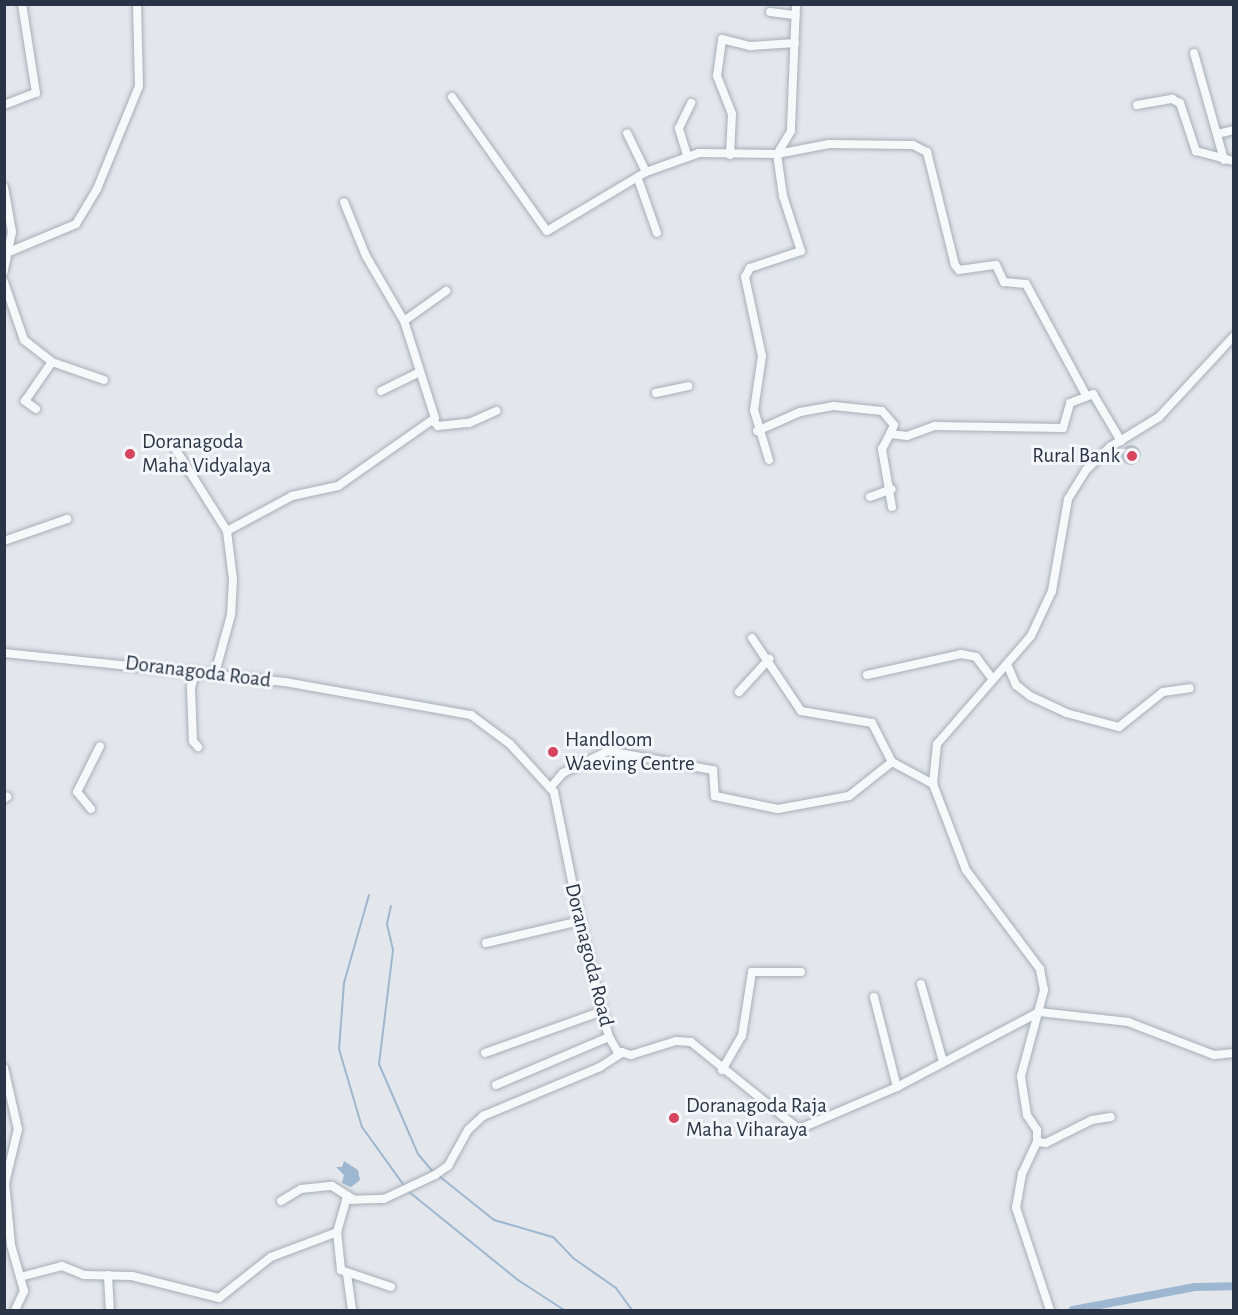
<!DOCTYPE html>
<style>
body{margin:0}
#map{position:relative;width:1238px;height:1315px;overflow:hidden;background:#e3e7ec;font-family:"Alegreya Sans",sans-serif}
div>[style]{position:absolute}
.water>*{inset:0;background:#9cb7cf}
.stream>*{height:2px;margin:-1px;padding:0 1px;transform-origin:1px;border-radius:1px;background:#9cb7cf}
.canal>*{height:8px;margin:-4px;padding:0 4px;transform-origin:4px;border-radius:4px;background:#9cb7cf}
.building>*{inset:0;background:#bac1cb}
.round{border-radius:50%}
.roads{filter:drop-shadow(0 0 2px #a7aeb7) drop-shadow(0 0 2px #a7aeb7)}
.minor>*{height:8px;margin:-4px;padding:0 4px;transform-origin:4px;border-radius:4px;background:#f7f8fa}
.dots>*{width:16px;height:16px;translate:-50% -50%;box-sizing:border-box;border:3px solid #f4f6f9;border-radius:50%}
span{translate:-50% -50%;white-space:nowrap;text-align:center;line-height:1.15;-webkit-text-stroke:6px #f4f6f9;paint-order:stroke}
.poi-label{font-size:21px;color:#293546}
.left{translate:0 -50%;text-align:left}
.right{translate:-100% -50%;text-align:right}
.street-label{font-size:21px;color:#293546}
.frame{position:absolute;inset:0;border:6px solid #293546;pointer-events:none}
</style>
<div id="map">
<div class="water">
<div style="clip-path:polygon(344px 1161px,358px 1170px,360px 1180px,351px 1187px,342px 1183px,344px 1175px,336px 1167px,342px 1167px)"></div>
</div>
<div class="stream">
<div style="left:369px;top:895px;width:91px;rotate:105.9deg"></div>
<div style="left:344px;top:983px;width:66px;rotate:94.3deg"></div>
<div style="left:339px;top:1049px;width:81px;rotate:73.6deg"></div>
<div style="left:362px;top:1127px;width:79px;rotate:54.3deg"></div>
<div style="left:408px;top:1191px;width:141px;rotate:39deg"></div>
<div style="left:518px;top:1280px;width:55px;rotate:33.1deg"></div>
<div style="left:391px;top:906px;width:18px;rotate:103deg"></div>
<div style="left:387px;top:924px;width:27px;rotate:77deg"></div>
<div style="left:393px;top:950px;width:115px;rotate:97deg"></div>
<div style="left:379px;top:1064px;width:98px;rotate:66.6deg"></div>
<div style="left:418px;top:1154px;width:25px;rotate:50deg"></div>
<div style="left:439px;top:1176px;width:70px;rotate:38.7deg"></div>
<div style="left:494px;top:1220px;width:61px;rotate:16.1deg"></div>
<div style="left:553px;top:1237px;width:29px;rotate:46deg"></div>
<div style="left:573px;top:1258px;width:52px;rotate:34.9deg"></div>
<div style="left:616px;top:1288px;width:27px;rotate:54deg"></div>
</div>
<div class="canal">
<div style="left:1073px;top:1310px;width:124px;rotate:-10.7deg"></div>
<div style="left:1195px;top:1287px;width:39px;rotate:-1deg"></div>
</div>
<div class="building">
<div class="round" style="left:1121px;top:445px;width:20px;height:20px"></div>
</div>
<div class="roads">
<div class="minor">
<div style="left:796px;top:4px;width:127px;rotate:92.3deg"></div>
<div style="left:791px;top:131px;width:27px;rotate:121deg"></div>
<div style="left:777px;top:154px;width:53px;rotate:-10.9deg"></div>
<div style="left:829px;top:144px;width:84px;rotate:0.7deg"></div>
<div style="left:913px;top:145px;width:16px;rotate:27deg"></div>
<div style="left:927px;top:152px;width:116px;rotate:76.1deg"></div>
<div style="left:955px;top:265px;width:6px;rotate:51deg"></div>
<div style="left:959px;top:270px;width:37px;rotate:-8deg"></div>
<div style="left:996px;top:265px;width:19px;rotate:65deg"></div>
<div style="left:1004px;top:282px;width:22px;rotate:5deg"></div>
<div style="left:1026px;top:284px;width:126px;rotate:61.6deg"></div>
<div style="left:770px;top:12px;width:26px;rotate:7deg"></div>
<div style="left:1194px;top:53px;width:111px;rotate:74.3deg"></div>
<div style="left:452px;top:97px;width:164px;rotate:54.7deg"></div>
<div style="left:547px;top:231px;width:115px;rotate:-30.8deg"></div>
<div style="left:646px;top:172px;width:43px;rotate:-116deg"></div>
<div style="left:4px;top:105px;width:34px;rotate:-21deg"></div>
<div style="left:36px;top:93px;width:90px;rotate:-98.9deg"></div>
<div style="left:1137px;top:105px;width:36px;rotate:-10deg"></div>
<div style="left:1172px;top:99px;width:9px;rotate:27deg"></div>
<div style="left:1180px;top:103px;width:51px;rotate:71.6deg"></div>
<div style="left:1196px;top:151px;width:39px;rotate:15deg"></div>
<div style="left:1217px;top:134px;width:17px;rotate:-13deg"></div>
<div style="left:687px;top:155px;width:28px;rotate:-107deg"></div>
<div style="left:679px;top:128px;width:28px;rotate:-64deg"></div>
<div style="left:730px;top:155px;width:41px;rotate:-87.2deg"></div>
<div style="left:732px;top:114px;width:41px;rotate:-111.5deg"></div>
<div style="left:717px;top:76px;width:37px;rotate:-82deg"></div>
<div style="left:722px;top:39px;width:30px;rotate:14deg"></div>
<div style="left:751px;top:46px;width:44px;rotate:-3.9deg"></div>
<div style="left:646px;top:172px;width:56px;rotate:-19.7deg"></div>
<div style="left:699px;top:153px;width:78px;rotate:0.7deg"></div>
<div style="left:777px;top:154px;width:42px;rotate:81.9deg"></div>
<div style="left:783px;top:196px;width:58px;rotate:71.9deg"></div>
<div style="left:801px;top:251px;width:54px;rotate:161.6deg"></div>
<div style="left:750px;top:268px;width:10px;rotate:119deg"></div>
<div style="left:745px;top:277px;width:81px;rotate:77.9deg"></div>
<div style="left:762px;top:356px;width:55px;rotate:98.4deg"></div>
<div style="left:754px;top:410px;width:52px;rotate:73.3deg"></div>
<div style="left:638px;top:179px;width:57px;rotate:70.6deg"></div>
<div style="left:4px;top:187px;width:46px;rotate:79.9deg"></div>
<div style="left:12px;top:232px;width:40px;rotate:102deg"></div>
<div style="left:4px;top:254px;width:78px;rotate:-22.6deg"></div>
<div style="left:76px;top:224px;width:41px;rotate:-59deg"></div>
<div style="left:97px;top:189px;width:111px;rotate:-67.8deg"></div>
<div style="left:139px;top:86px;width:82px;rotate:-91.4deg"></div>
<div style="left:4px;top:282px;width:61px;rotate:71deg"></div>
<div style="left:24px;top:340px;width:36px;rotate:38deg"></div>
<div style="left:52px;top:362px;width:55px;rotate:19.1deg"></div>
<div style="left:404px;top:321px;width:52px;rotate:-35.5deg"></div>
<div style="left:381px;top:391px;width:43px;rotate:-26deg"></div>
<div style="left:656px;top:393px;width:33px;rotate:-12deg"></div>
<div style="left:36px;top:409px;width:14px;rotate:-144deg"></div>
<div style="left:25px;top:401px;width:47px;rotate:-55.3deg"></div>
<div style="left:433px;top:421px;width:7px;rotate:45deg"></div>
<div style="left:438px;top:426px;width:31px;rotate:-6deg"></div>
<div style="left:469px;top:423px;width:30px;rotate:-24deg"></div>
<div style="left:757px;top:431px;width:47px;rotate:-23.8deg"></div>
<div style="left:800px;top:412px;width:35px;rotate:-10deg"></div>
<div style="left:834px;top:406px;width:48px;rotate:5.9deg"></div>
<div style="left:882px;top:411px;width:18px;rotate:49deg"></div>
<div style="left:894px;top:425px;width:10px;rotate:114deg"></div>
<div style="left:176px;top:450px;width:96px;rotate:57.8deg"></div>
<div style="left:227px;top:531px;width:48px;rotate:82.9deg"></div>
<div style="left:233px;top:579px;width:36px;rotate:93deg"></div>
<div style="left:231px;top:615px;width:60px;rotate:105.4deg"></div>
<div style="left:870px;top:497px;width:23px;rotate:-20deg"></div>
<div style="left:892px;top:507px;width:59px;rotate:-99.8deg"></div>
<div style="left:882px;top:449px;width:17px;rotate:-62deg"></div>
<div style="left:890px;top:434px;width:17px;rotate:7deg"></div>
<div style="left:907px;top:436px;width:30px;rotate:-20deg"></div>
<div style="left:935px;top:426px;width:128px;rotate:0.9deg"></div>
<div style="left:1063px;top:428px;width:26px;rotate:-74deg"></div>
<div style="left:1070px;top:403px;width:25px;rotate:-21deg"></div>
<div style="left:1093px;top:394px;width:55px;rotate:59.2deg"></div>
<div style="left:227px;top:531px;width:74px;rotate:-28.3deg"></div>
<div style="left:292px;top:496px;width:47px;rotate:-12.3deg"></div>
<div style="left:338px;top:486px;width:118px;rotate:-35deg"></div>
<div style="left:435px;top:418px;width:102px;rotate:-107.7deg"></div>
<div style="left:404px;top:321px;width:75px;rotate:-120.3deg"></div>
<div style="left:366px;top:256px;width:58px;rotate:-112.2deg"></div>
<div style="left:4px;top:541px;width:67px;rotate:-19.2deg"></div>
<div style="left:752px;top:638px;width:88px;rotate:56.1deg"></div>
<div style="left:801px;top:711px;width:72px;rotate:9.6deg"></div>
<div style="left:872px;top:723px;width:44px;rotate:62.9deg"></div>
<div style="left:892px;top:762px;width:47px;rotate:28.2deg"></div>
<div style="left:4px;top:653px;width:282px;rotate:5.9deg"></div>
<div style="left:285px;top:682px;width:189px;rotate:10.1deg"></div>
<div style="left:471px;top:715px;width:49px;rotate:36.6deg"></div>
<div style="left:510px;top:744px;width:65px;rotate:47.5deg"></div>
<div style="left:554px;top:792px;width:132px;rotate:78.6deg"></div>
<div style="left:580px;top:921px;width:120px;rotate:76deg"></div>
<div style="left:609px;top:1037px;width:16px;rotate:60deg"></div>
<div style="left:617px;top:1051px;width:15px;rotate:16deg"></div>
<div style="left:631px;top:1055px;width:47px;rotate:-17.3deg"></div>
<div style="left:676px;top:1041px;width:15px;rotate:4deg"></div>
<div style="left:691px;top:1042px;width:139px;rotate:38.9deg"></div>
<div style="left:799px;top:1129px;width:107px;rotate:-23.2deg"></div>
<div style="left:897px;top:1087px;width:161px;rotate:-27.8deg"></div>
<div style="left:1007px;top:664px;width:23px;rotate:67deg"></div>
<div style="left:1016px;top:685px;width:18px;rotate:38deg"></div>
<div style="left:1030px;top:696px;width:40px;rotate:25deg"></div>
<div style="left:1066px;top:713px;width:55px;rotate:14.8deg"></div>
<div style="left:1119px;top:727px;width:56px;rotate:-38.5deg"></div>
<div style="left:1163px;top:692px;width:27px;rotate:-8deg"></div>
<div style="left:196px;top:671px;width:17px;rotate:107deg"></div>
<div style="left:191px;top:687px;width:54px;rotate:87.9deg"></div>
<div style="left:193px;top:741px;width:8px;rotate:50deg"></div>
<div style="left:867px;top:675px;width:96px;rotate:-12.6deg"></div>
<div style="left:961px;top:654px;width:15px;rotate:11deg"></div>
<div style="left:976px;top:657px;width:26px;rotate:53deg"></div>
<div style="left:739px;top:692px;width:45px;rotate:-47.7deg"></div>
<div style="left:550px;top:788px;width:20px;rotate:-49deg"></div>
<div style="left:563px;top:773px;width:50px;rotate:-26.1deg"></div>
<div style="left:608px;top:751px;width:107px;rotate:10.3deg"></div>
<div style="left:713px;top:770px;width:26px;rotate:86deg"></div>
<div style="left:715px;top:796px;width:64px;rotate:11.7deg"></div>
<div style="left:778px;top:809px;width:72px;rotate:-10.4deg"></div>
<div style="left:849px;top:796px;width:55px;rotate:-38.3deg"></div>
<div style="left:4px;top:799px;width:4px;rotate:-34deg"></div>
<div style="left:91px;top:809px;width:22px;rotate:-129deg"></div>
<div style="left:77px;top:792px;width:51px;rotate:-63.4deg"></div>
<div style="left:486px;top:943px;width:97px;rotate:-13.2deg"></div>
<div style="left:921px;top:984px;width:81px;rotate:74.2deg"></div>
<div style="left:874px;top:997px;width:93px;rotate:75.7deg"></div>
<div style="left:1039px;top:1012px;width:90px;rotate:6.4deg"></div>
<div style="left:1128px;top:1022px;width:92px;rotate:21deg"></div>
<div style="left:1214px;top:1055px;width:20px;rotate:-6deg"></div>
<div style="left:485px;top:1053px;width:124px;rotate:-19.7deg"></div>
<div style="left:4px;top:1068px;width:63px;rotate:77.1deg"></div>
<div style="left:18px;top:1129px;width:56px;rotate:103.5deg"></div>
<div style="left:5px;top:1183px;width:62px;rotate:84.5deg"></div>
<div style="left:11px;top:1245px;width:48px;rotate:74.2deg"></div>
<div style="left:24px;top:1291px;width:21px;rotate:115deg"></div>
<div style="left:722px;top:1070px;width:39px;rotate:-60deg"></div>
<div style="left:742px;top:1036px;width:65px;rotate:-81.1deg"></div>
<div style="left:752px;top:972px;width:49px"></div>
<div style="left:496px;top:1085px;width:123px;rotate:-23deg"></div>
<div style="left:1037px;top:1142px;width:9px;rotate:6deg"></div>
<div style="left:1046px;top:1143px;width:51px;rotate:-26.6deg"></div>
<div style="left:1092px;top:1120px;width:19px;rotate:-9deg"></div>
<div style="left:281px;top:1201px;width:23px;rotate:-31deg"></div>
<div style="left:301px;top:1189px;width:31px;rotate:-6deg"></div>
<div style="left:332px;top:1186px;width:25px;rotate:32deg"></div>
<div style="left:347px;top:1274px;width:36px;rotate:82deg"></div>
<div style="left:108px;top:1275px;width:35px;rotate:87deg"></div>
<div style="left:20px;top:1277px;width:43px;rotate:-14.7deg"></div>
<div style="left:62px;top:1266px;width:24px;rotate:22deg"></div>
<div style="left:84px;top:1275px;width:48px;rotate:1.2deg"></div>
<div style="left:132px;top:1276px;width:90px;rotate:14.2deg"></div>
<div style="left:219px;top:1298px;width:66px;rotate:-38.3deg"></div>
<div style="left:271px;top:1257px;width:71px;rotate:-20.7deg"></div>
<div style="left:391px;top:1287px;width:53px;rotate:-161.2deg"></div>
<div style="left:341px;top:1270px;width:38px;rotate:-96deg"></div>
<div style="left:337px;top:1232px;width:33px;rotate:-74deg"></div>
<div style="left:346px;top:1200px;width:38px;rotate:-2deg"></div>
<div style="left:384px;top:1199px;width:56px;rotate:-25.2deg"></div>
<div style="left:435px;top:1175px;width:16px;rotate:-35deg"></div>
<div style="left:448px;top:1166px;width:41px;rotate:-60.9deg"></div>
<div style="left:468px;top:1130px;width:21px;rotate:-43deg"></div>
<div style="left:483px;top:1116px;width:127px;rotate:-22.7deg"></div>
<div style="left:600px;top:1067px;width:27px;rotate:-33deg"></div>
<div style="left:1050px;top:1310px;width:108px;rotate:-108.4deg"></div>
<div style="left:1016px;top:1208px;width:35px;rotate:-80deg"></div>
<div style="left:1022px;top:1174px;width:35px;rotate:-65deg"></div>
<div style="left:1037px;top:1142px;width:12px;rotate:-90deg"></div>
<div style="left:1037px;top:1130px;width:18px;rotate:-124deg"></div>
<div style="left:1027px;top:1115px;width:39px;rotate:-99deg"></div>
<div style="left:1021px;top:1076px;width:89px;rotate:-75deg"></div>
<div style="left:1044px;top:990px;width:21px;rotate:-101deg"></div>
<div style="left:1040px;top:969px;width:124px;rotate:-126.8deg"></div>
<div style="left:966px;top:870px;width:92px;rotate:-111deg"></div>
<div style="left:933px;top:784px;width:40px;rotate:-84.3deg"></div>
<div style="left:937px;top:744px;width:143px;rotate:-49deg"></div>
<div style="left:1031px;top:636px;width:50px;rotate:-65deg"></div>
<div style="left:1052px;top:591px;width:93px;rotate:-80.1deg"></div>
<div style="left:1068px;top:499px;width:34px;rotate:-58deg"></div>
<div style="left:1086px;top:470px;width:33px;rotate:-44deg"></div>
<div style="left:1110px;top:447px;width:57px;rotate:-31.5deg"></div>
<div style="left:1159px;top:417px;width:110px;rotate:-47.2deg"></div>
</div>
</div>
<div class="dots">
<div style="left:130px;top:454px;background:#d9415d"></div>
<div style="left:1132px;top:456px;background:#d9415d"></div>
<div style="left:553px;top:752px;background:#d9415d"></div>
<div style="left:674px;top:1118px;background:#d9415d"></div>
</div>
<div class="poi-label">
<span class="left" style="left:142px;top:454px">Doranagoda<br>Maha Vidyalaya</span>
<span class="right" style="left:1120px;top:456px">Rural Bank</span>
<span class="left" style="left:565px;top:752px">Handloom<br>Waeving Centre</span>
<span class="left" style="left:686px;top:1118px">Doranagoda Raja<br>Maha Viharaya</span>
</div>
<div class="street-label">
<span style="left:198px;top:672px;rotate:7deg">Doranagoda Road</span>
<span style="left:589px;top:955px;rotate:76deg">Doranagoda Road</span>
</div>
<div class="frame"></div>
</div>
